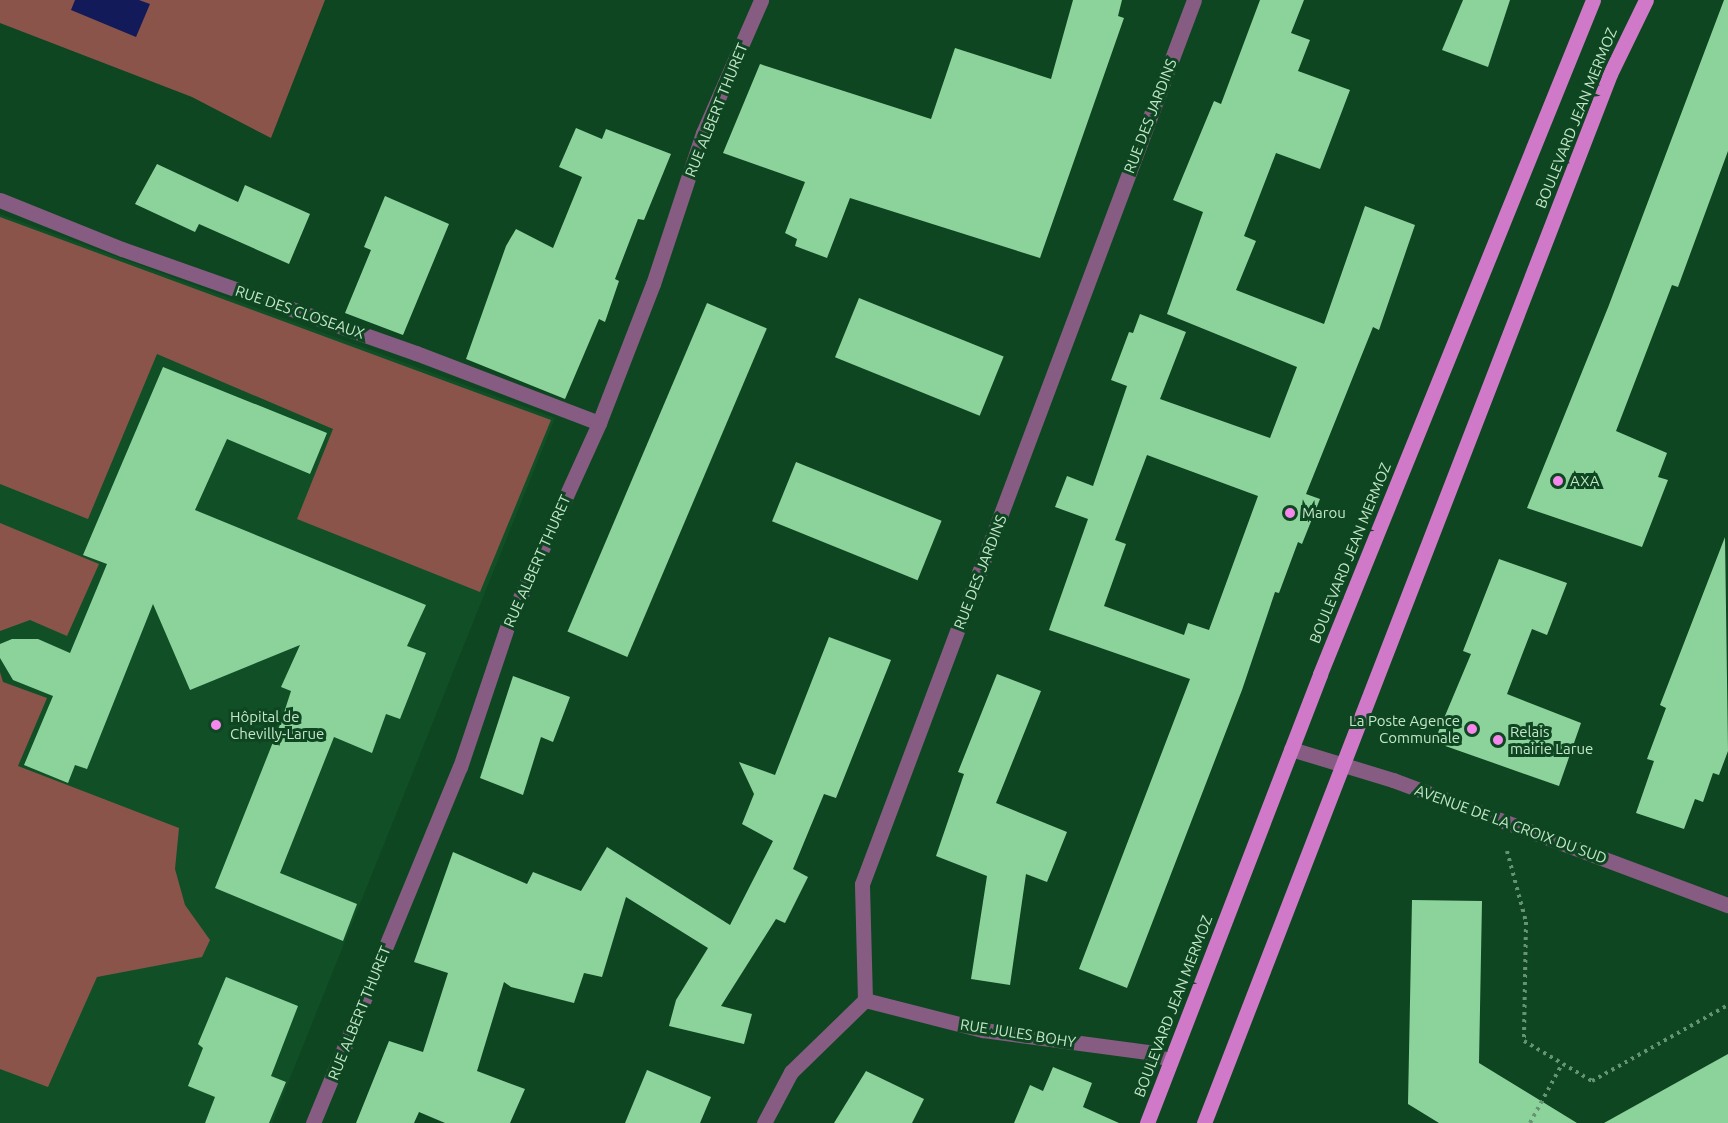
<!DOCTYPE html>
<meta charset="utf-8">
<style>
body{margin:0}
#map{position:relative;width:1728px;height:1123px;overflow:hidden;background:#0e4621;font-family:Ubuntu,sans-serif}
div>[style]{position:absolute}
.built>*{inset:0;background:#115026}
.green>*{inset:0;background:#8b544b}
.water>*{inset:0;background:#121a59}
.building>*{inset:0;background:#8cd39b;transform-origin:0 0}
.path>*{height:4px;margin-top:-2px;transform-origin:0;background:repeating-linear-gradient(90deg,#669473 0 3px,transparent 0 7.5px)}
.minor>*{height:15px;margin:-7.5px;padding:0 7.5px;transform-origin:7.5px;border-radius:7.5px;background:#865c82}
.major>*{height:15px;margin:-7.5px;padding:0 7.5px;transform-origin:7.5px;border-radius:7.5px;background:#d079c8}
.dots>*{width:16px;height:16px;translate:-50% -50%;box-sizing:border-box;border:3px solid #0e4621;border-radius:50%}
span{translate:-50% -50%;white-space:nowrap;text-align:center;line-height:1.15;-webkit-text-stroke:6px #0e4621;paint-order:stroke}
.street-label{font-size:15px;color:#c4e7ca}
.poi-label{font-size:15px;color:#c4e7ca}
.left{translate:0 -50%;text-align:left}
.right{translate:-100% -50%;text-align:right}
</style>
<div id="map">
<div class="built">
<div style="clip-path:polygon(0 214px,555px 418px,272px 1123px,0 1123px)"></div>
</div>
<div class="green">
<div style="clip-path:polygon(0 0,325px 0,271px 138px,192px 97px,0 23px)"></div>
<div style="clip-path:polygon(0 217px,551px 420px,480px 592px,297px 519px,333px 429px,157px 354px,88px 519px,0 484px)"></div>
<div style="clip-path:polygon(0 523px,99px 564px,67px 636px,30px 620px,0 631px)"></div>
<div style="clip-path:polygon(0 672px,3px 682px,47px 698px,18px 766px,179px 828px,175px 869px,185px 905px,210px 940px,202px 957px,97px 977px,48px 1087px,0 1069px)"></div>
</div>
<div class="water">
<div style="clip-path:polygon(75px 0,139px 0,150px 4px,136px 37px,71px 10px)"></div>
</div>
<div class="building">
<div style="clip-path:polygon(1073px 0,1122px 0,1118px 16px,1124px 18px,1040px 258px,850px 198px,827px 258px,795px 246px,797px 239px,785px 233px,805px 182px,723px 153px,760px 64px,931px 119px,955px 48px,1051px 79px)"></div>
<div style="clip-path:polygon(evenodd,1260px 0,1304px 0,1291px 33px,1310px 40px,1298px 71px,1350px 90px,1320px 169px,1276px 153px,1244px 236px,1256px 241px,1236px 290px,1324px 324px,1365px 206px,1415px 225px,1379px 330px,1373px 327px,1306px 494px,1320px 499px,1302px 544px,1298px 542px,1279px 593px,1275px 592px,1242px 690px,1127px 988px,1079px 969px,1190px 679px,1049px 630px,1088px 519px,1055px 507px,1067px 476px,1093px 486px,1127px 386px,1111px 380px,1129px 332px,1133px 333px,1140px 314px,1186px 332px,1160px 399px,1270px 438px,1297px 367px,1167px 314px,1203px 212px,1173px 200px,1214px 101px,1221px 104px,1260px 0,1147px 455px,1258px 496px,1209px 630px,1188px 623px,1184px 635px,1104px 606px,1126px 544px,1115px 540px,1147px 455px)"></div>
<div style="clip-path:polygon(1463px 0,1510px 0,1488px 67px,1442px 50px)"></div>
<div style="clip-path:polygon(1724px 0,1728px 0,1728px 151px,1678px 287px,1672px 285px,1616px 431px,1667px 453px,1658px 477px,1668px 480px,1642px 547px,1527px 508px,1609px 305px)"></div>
<div style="clip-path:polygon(576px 128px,602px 139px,606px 129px,671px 154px,644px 220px,638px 219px,615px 279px,619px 281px,605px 322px,599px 319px,565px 399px,466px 359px,506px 246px,516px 229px,553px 248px,582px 177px,559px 167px)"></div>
<div style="clip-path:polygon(157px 164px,238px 202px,245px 185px,310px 214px,289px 264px,199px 224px,195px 232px,135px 204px)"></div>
<div style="clip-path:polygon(385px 196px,449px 224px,403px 335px,345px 313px,371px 250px,364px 247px)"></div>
<div style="left:859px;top:298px;width:156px;height:64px;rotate:22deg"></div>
<div style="left:707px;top:303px;width:65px;height:357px;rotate:23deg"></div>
<div style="clip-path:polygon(163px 367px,327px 433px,310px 474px,227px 439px,195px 510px,426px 605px,407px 646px,426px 653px,400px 719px,386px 714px,372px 753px,334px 737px,280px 873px,357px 904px,343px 941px,215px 888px,281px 722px,291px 691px,281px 687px,300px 645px,190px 690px,153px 604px,87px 769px,75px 765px,68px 783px,24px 765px,53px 696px,13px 680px,0 658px,0 644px,12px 639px,38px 639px,70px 653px,107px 564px,83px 555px)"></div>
<div style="left:796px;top:462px;width:157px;height:64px;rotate:22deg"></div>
<div style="clip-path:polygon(1725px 537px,1728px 751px,1719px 775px,1713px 773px,1703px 802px,1695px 799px,1684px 829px,1636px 813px,1654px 761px,1647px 759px,1666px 708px,1660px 705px)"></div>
<div style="clip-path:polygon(1499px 559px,1567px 583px,1547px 635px,1532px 629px,1507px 694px,1581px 723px,1559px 786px,1434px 742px,1471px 654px,1463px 651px)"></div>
<div style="clip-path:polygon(829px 637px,891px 660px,836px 798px,824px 794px,793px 869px,808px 877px,785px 923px,776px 919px,721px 1006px,752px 1014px,744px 1044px,669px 1026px,676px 1000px,708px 948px,626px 897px,602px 977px,584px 973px,574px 1003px,511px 987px,504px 982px,477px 1071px,525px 1089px,510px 1123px,445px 1123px,419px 1112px,414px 1123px,356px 1123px,389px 1041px,423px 1052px,448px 973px,414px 962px,453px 852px,527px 884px,533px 872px,581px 891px,607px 847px,730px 925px,773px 841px,742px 824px,754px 794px,739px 762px,775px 775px)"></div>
<div style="clip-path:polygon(997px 674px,1041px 691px,996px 803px,1067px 832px,1047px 882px,1026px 874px,1010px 985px,971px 979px,987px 876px,936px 856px,964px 774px,958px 772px)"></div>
<div style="clip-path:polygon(513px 676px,570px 697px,553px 742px,541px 737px,523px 795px,480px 778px)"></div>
<div style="clip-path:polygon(1412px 900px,1482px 901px,1479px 1063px,1577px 1123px,1439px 1123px,1408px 1104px)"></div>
<div style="clip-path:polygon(226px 977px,298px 1006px,271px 1076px,286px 1082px,269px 1123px,205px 1123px,215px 1097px,188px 1086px,203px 1048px,198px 1044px)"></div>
<div style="clip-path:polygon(1728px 1054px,1728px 1123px,1604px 1123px,1701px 1069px)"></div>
<div style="clip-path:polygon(1053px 1067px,1092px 1083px,1083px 1107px,1119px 1123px,1014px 1123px,1030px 1085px,1043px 1091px)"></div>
<div style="clip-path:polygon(647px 1070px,711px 1097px,700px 1123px,625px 1123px)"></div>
<div style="clip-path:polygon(866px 1071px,924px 1099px,912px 1123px,834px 1123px)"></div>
</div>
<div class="path">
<div style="left:1507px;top:851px;width:73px;rotate:75deg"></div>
<div style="left:1526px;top:922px;width:119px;rotate:91deg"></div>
<div style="left:1524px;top:1041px;width:79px;rotate:30.5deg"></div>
<div style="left:1592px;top:1081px;width:156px;rotate:-29.2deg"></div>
<div style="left:1530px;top:1123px;width:67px;rotate:-61.5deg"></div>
</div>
<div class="minor">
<div style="left:0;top:200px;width:131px;rotate:21.9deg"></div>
<div style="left:122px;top:249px;width:312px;rotate:19.5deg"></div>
<div style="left:416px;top:353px;width:196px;rotate:20.9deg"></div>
<div style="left:1291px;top:749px;width:107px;rotate:16.9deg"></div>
<div style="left:1393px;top:780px;width:358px;rotate:20.5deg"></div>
<div style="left:865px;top:1000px;width:122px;rotate:14.3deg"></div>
<div style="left:983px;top:1030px;width:166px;rotate:7.6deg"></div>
<div style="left:1148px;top:1052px;width:24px;rotate:19deg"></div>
<div style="left:313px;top:1123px;width:385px;rotate:-67.6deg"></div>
<div style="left:460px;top:767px;width:151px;rotate:-71.4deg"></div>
<div style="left:508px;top:624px;width:221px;rotate:-65.6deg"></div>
<div style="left:599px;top:423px;width:149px;rotate:-68.8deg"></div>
<div style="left:653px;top:284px;width:159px;rotate:-71.7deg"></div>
<div style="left:703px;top:133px;width:145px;rotate:-66.4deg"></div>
<div style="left:764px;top:1123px;width:58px;rotate:-62.1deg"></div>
<div style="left:791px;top:1072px;width:103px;rotate:-44.2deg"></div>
<div style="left:865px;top:1000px;width:116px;rotate:-91.5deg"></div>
<div style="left:862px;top:884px;width:944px;rotate:-69.42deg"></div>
</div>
<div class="major">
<div style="left:1147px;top:1123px;width:481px;rotate:-68.9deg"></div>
<div style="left:1320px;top:674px;width:727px;rotate:-67.95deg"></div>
<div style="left:1204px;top:1123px;width:1125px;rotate:-68.84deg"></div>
<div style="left:1610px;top:74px;width:82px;rotate:-64.1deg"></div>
</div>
<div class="dots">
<div style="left:1558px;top:481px;background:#f688ed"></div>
<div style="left:1290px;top:513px;background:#f688ed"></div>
<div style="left:216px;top:725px;background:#f688ed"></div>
<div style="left:1472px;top:729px;background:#f688ed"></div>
<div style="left:1498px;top:740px;background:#f688ed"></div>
</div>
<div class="street-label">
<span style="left:716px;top:110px;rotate:-68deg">RUE ALBERT THURET</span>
<span style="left:1150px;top:116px;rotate:-69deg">RUE DES JARDINS</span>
<span style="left:1576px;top:118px;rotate:-68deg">BOULEVARD JEAN MERMOZ</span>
<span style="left:300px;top:312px;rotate:19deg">RUE DES CLOSEAUX</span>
<span style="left:1350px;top:553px;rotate:-68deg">BOULEVARD JEAN MERMOZ</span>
<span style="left:537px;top:561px;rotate:-66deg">RUE ALBERT THURET</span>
<span style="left:980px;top:572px;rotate:-69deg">RUE DES JARDINS</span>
<span style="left:1511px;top:824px;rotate:20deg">AVENUE DE LA CROIX DU SUD</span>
<span style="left:1173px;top:1006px;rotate:-69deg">BOULEVARD JEAN MERMOZ</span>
<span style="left:359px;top:1013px;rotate:-68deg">RUE ALBERT THURET</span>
<span style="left:1018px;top:1033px;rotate:9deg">RUE JULES BOHY</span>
</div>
<div class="poi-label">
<span class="left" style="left:1570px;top:481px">AXA</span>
<span class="left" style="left:1302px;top:513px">Marou</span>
<span class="left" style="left:230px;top:725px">Hôpital de<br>Chevilly-Larue</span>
<span class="right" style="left:1460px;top:729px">La Poste Agence<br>Communale</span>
<span class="left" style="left:1510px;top:740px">Relais<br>mairie Larue</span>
</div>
</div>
